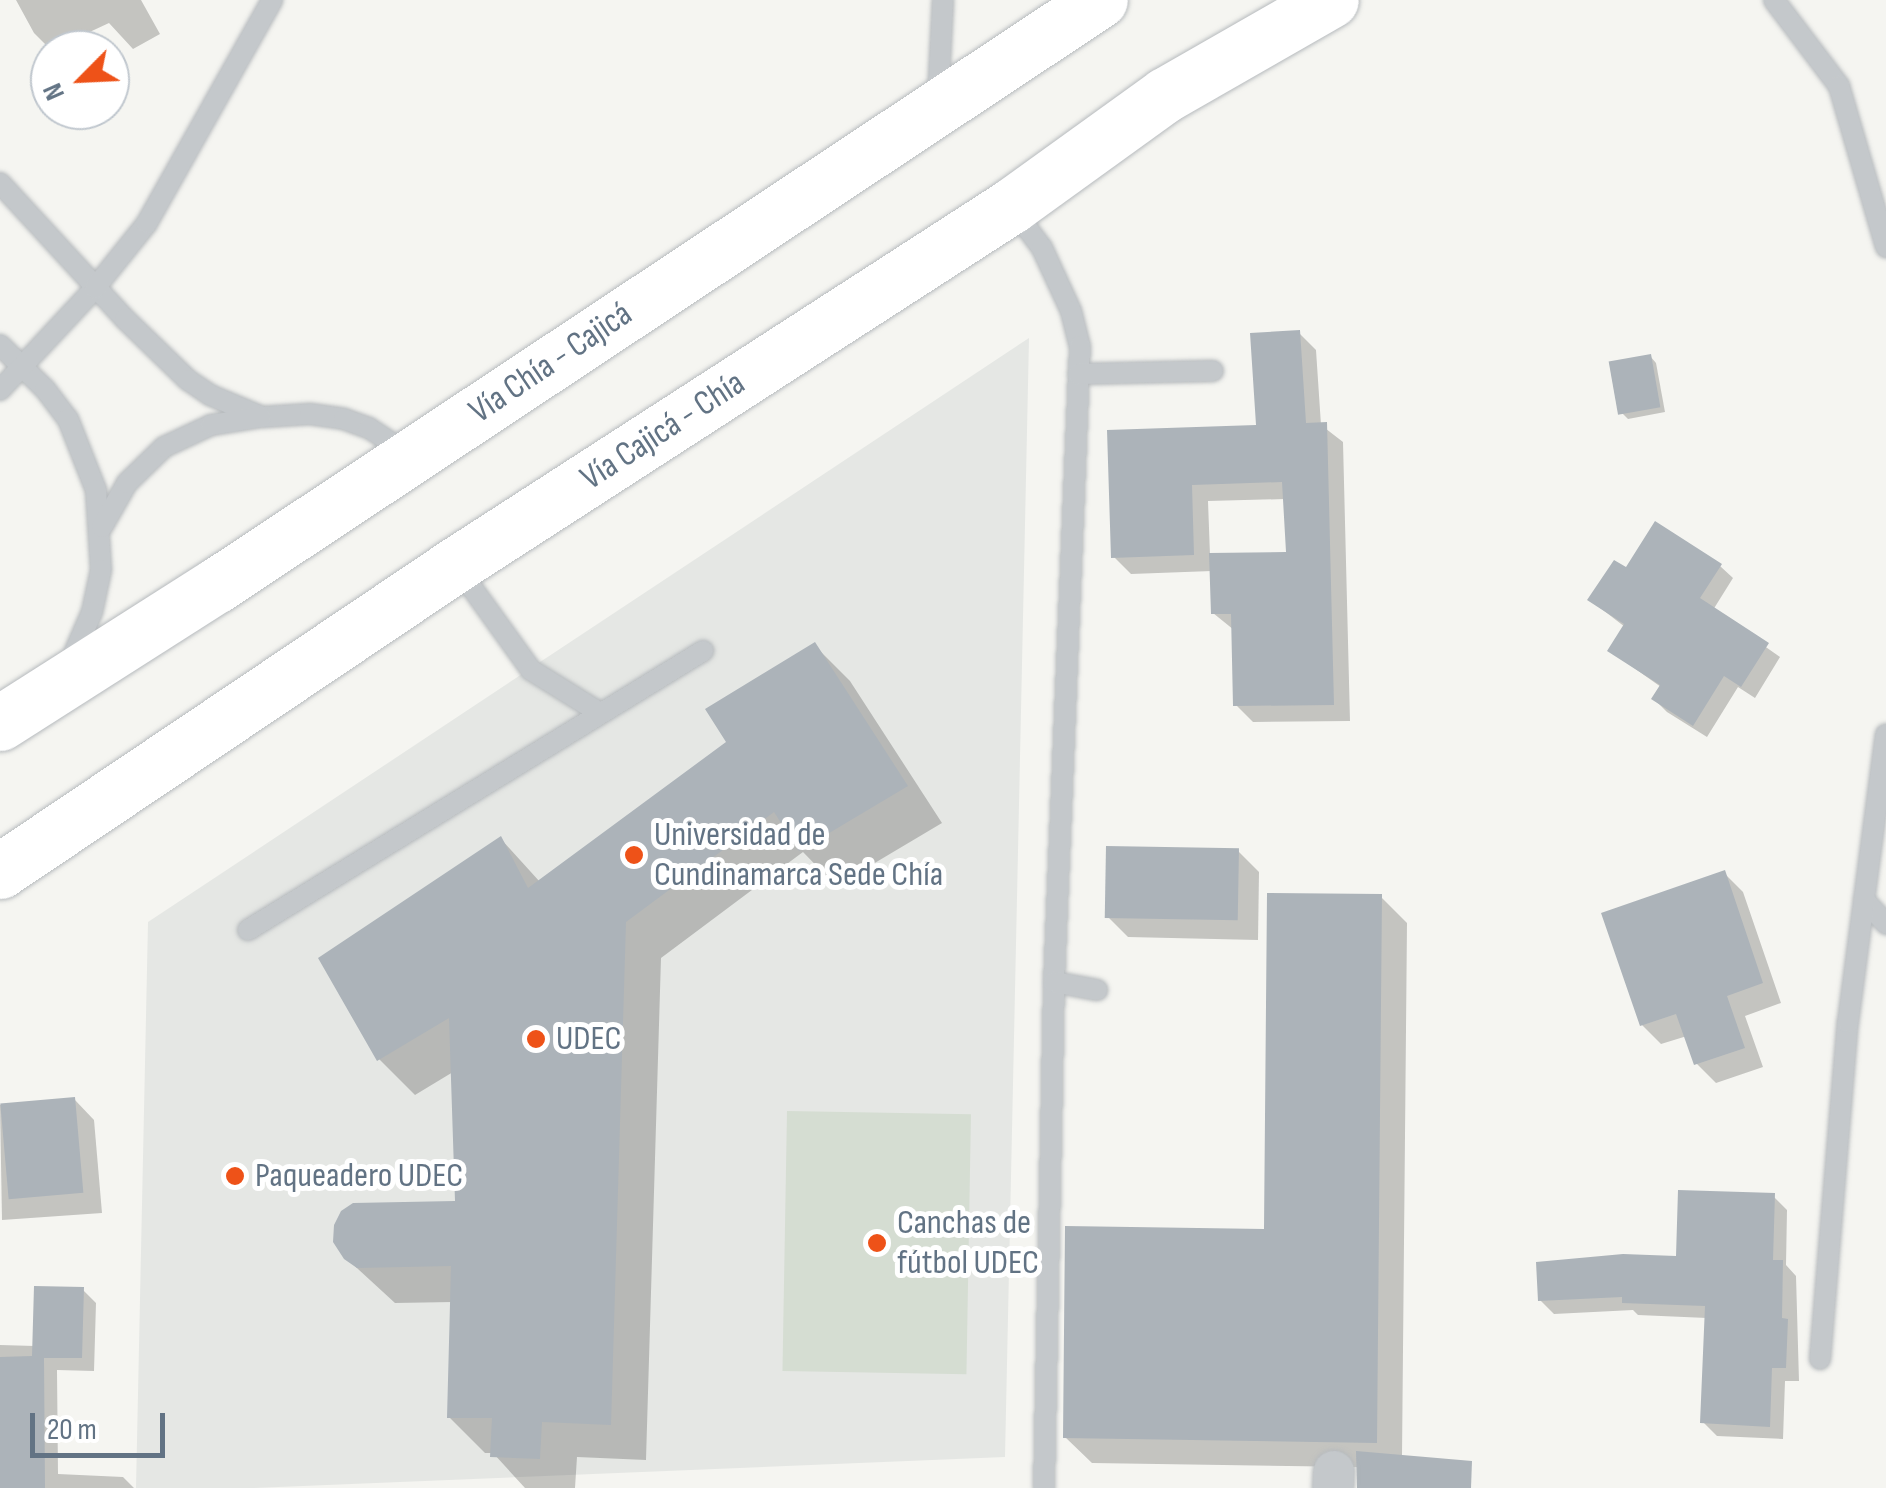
<!DOCTYPE html>
<meta charset="utf-8">
<style>
body{margin:0}
#map{position:relative;width:1886px;height:1488px;overflow:hidden;background:#f5f5f1;font-family:"Sofia Sans Condensed",sans-serif}
div>[style]{position:absolute}
.built>*{inset:0;background:#e5e7e4}
.green>*{inset:0;background:#d5ddd2;transform-origin:0 0}
.shadow>*{inset:0;background:#0003}
.building>*{inset:0;background:#acb3b9;transform-origin:0 0}
.roads{filter:drop-shadow(0 0 2px #b6babd) drop-shadow(0 0 2px #b6babd)}
.lane>*{height:20px;margin:-10px;padding:0 10px;transform-origin:10px;border-radius:10px;background:#c4c8cb}
.street>*{height:40px;margin:-20px;padding:0 20px;transform-origin:20px;border-radius:20px;background:#c4c8cb}
.highway>*{height:55px;margin:-27.5px;padding:0 27.5px;transform-origin:27.5px;border-radius:27.5px;background:#fff}
.dots>*{width:28px;height:28px;translate:-50% -50%;box-sizing:border-box;border:5px solid #fff;border-radius:50%}
span{translate:-50% -50%;white-space:nowrap;text-align:center;line-height:1.15;-webkit-text-stroke:10px #fff;paint-order:stroke}
.street-label{font-size:35px;color:#627384}
.poi-label{font-size:35px;color:#627384}
.left{translate:0 -50%;text-align:left}
.north{position:absolute;left:30px;top:30px;width:100px;height:100px;box-sizing:border-box;background:#fff;border:2px solid #c0c7ce;border-radius:50%;rotate:246deg;font-size:28px;font-weight:700;line-height:40px;text-align:center;color:#627384}
.north::after{content:'';display:block;margin:auto;width:35px;height:45px;background:#ee5218;clip-path:polygon(50% 0,100% 100%,50% 72%,0 100%)}
.scale{position:absolute;left:30px;top:1413px;width:135px;height:45px;box-sizing:border-box;border:5px solid #627384;border-top:0;padding-left:12px;font-size:30px;line-height:35px;white-space:nowrap;color:#627384;-webkit-text-stroke:8px #fff;paint-order:stroke}
</style>
<div id="map">
<div class="built">
<div style="clip-path:polygon(1029px 338px,1005px 1457px,254px 1488px,136px 1488px,148px 922px)"></div>
</div>
<div class="green">
<div style="left:787px;top:1111px;width:184px;height:260px;rotate:1deg"></div>
</div>
<div class="shadow">
<div style="clip-path:polygon(16px 0,141px 0,160px 34px,133px 49px,109px 23px,51px 50px,34px 33px)"></div>
<div style="clip-path:polygon(evenodd,1299px 333px,1316px 350px,1321px 425px,1343px 442px,1350px 721px,1253px 722px,1236px 705px,1234px 630px,1213px 613px,1212px 571px,1131px 574px,1114px 557px,1110px 432px,1258px 427px,1299px 333px,1285px 499px,1289px 554px,1210px 555px,1208px 501px,1285px 499px)"></div>
<div style="clip-path:polygon(1650px 356px,1656px 363px,1665px 412px,1628px 419px,1622px 413px)"></div>
<div style="clip-path:polygon(1720px 566px,1733px 578px,1713px 610px,1780px 657px,1755px 698px,1738px 687px,1707px 737px,1667px 712px,1654px 699px,1661px 687px,1610px 651px,1625px 627px,1590px 600px,1627px 571px)"></div>
<div style="clip-path:polygon(814px 645px,850px 681px,942px 823px,836px 886px,803px 852px,661px 958px,646px 1460px,577px 1457px,575px 1488px,525px 1488px,493px 1453px,485px 1453px,449px 1417px,453px 1302px,395px 1303px,346px 1258px,458px 1204px,453px 1072px,415px 1095px,379px 1059px,501px 839px,540px 882px,729px 743px)"></div>
<div style="clip-path:polygon(1238px 851px,1259px 872px,1258px 940px,1128px 937px,1108px 917px)"></div>
<div style="clip-path:polygon(1724px 873px,1743px 892px,1781px 1003px,1745px 1016px,1763px 1067px,1716px 1083px,1696px 1063px,1687px 1036px,1661px 1044px,1642px 1025px)"></div>
<div style="clip-path:polygon(1381px 897px,1407px 923px,1402px 1457px,1462px 1488px,1357px 1488px,1358px 1467px,1092px 1463px,1065px 1437px,1266px 1232px)"></div>
<div style="clip-path:polygon(74px 1099px,94px 1120px,102px 1213px,2px 1220px,0 1105px)"></div>
<div style="clip-path:polygon(1773px 1196px,1787px 1210px,1786px 1265px,1796px 1276px,1799px 1381px,1785px 1381px,1783px 1439px,1717px 1436px,1703px 1422px,1707px 1318px,1638px 1315px,1633px 1310px,1554px 1314px,1540px 1300px,1679px 1259px)"></div>
<div style="clip-path:polygon(83px 1290px,96px 1303px,94px 1371px,57px 1370px,58px 1474px,123px 1477px,134px 1488px,0 1488px,0 1345px,35px 1346px)"></div>
</div>
<div class="building">
<div style="clip-path:polygon(1300px 330px,1306px 423px,1327px 422px,1334px 705px,1233px 706px,1231px 614px,1211px 614px,1209px 553px,1286px 552px,1282px 482px,1192px 485px,1194px 555px,1111px 558px,1107px 430px,1256px 425px,1250px 333px)"></div>
<div style="left:1651px;top:354px;width:54px;height:43px;rotate:80deg"></div>
<div style="clip-path:polygon(1655px 521px,1722px 564px,1700px 598px,1769px 643px,1741px 687px,1724px 676px,1693px 726px,1651px 699px,1660px 685px,1607px 651px,1624px 624px,1587px 600px,1614px 560px,1626px 567px)"></div>
<div style="clip-path:polygon(815px 642px,908px 786px,799px 851px,774px 812px,626px 922px,611px 1425px,542px 1422px,540px 1459px,490px 1457px,492px 1418px,447px 1418px,451px 1266px,357px 1268px,344px 1259px,333px 1242px,334px 1225px,341px 1211px,353px 1203px,455px 1201px,449px 1018px,377px 1061px,318px 958px,501px 836px,528px 888px,726px 742px,705px 709px)"></div>
<div style="left:1106px;top:846px;width:133px;height:72px;rotate:1deg"></div>
<div style="clip-path:polygon(1725px 870px,1763px 983px,1727px 996px,1745px 1048px,1694px 1065px,1676px 1014px,1640px 1026px,1601px 913px)"></div>
<div style="clip-path:polygon(1267px 893px,1382px 894px,1377px 1443px,1063px 1438px,1065px 1226px,1264px 1229px)"></div>
<div style="left:75px;top:1097px;width:96px;height:75px;rotate:85deg"></div>
<div style="clip-path:polygon(1678px 1190px,1775px 1193px,1773px 1260px,1783px 1260px,1782px 1318px,1788px 1319px,1786px 1368px,1772px 1368px,1770px 1427px,1700px 1423px,1705px 1306px,1622px 1303px,1622px 1297px,1538px 1301px,1536px 1262px,1623px 1254px,1676px 1256px)"></div>
<div style="clip-path:polygon(34px 1286px,84px 1287px,82px 1358px,44px 1358px,45px 1488px,0 1488px,0 1357px,32px 1356px)"></div>
<div style="clip-path:polygon(1356px 1451px,1472px 1461px,1471px 1488px,1357px 1488px)"></div>
</div>
<div class="roads">
<div class="lane">
<div style="left:1774px;top:0;width:108px;rotate:52.9deg"></div>
<div style="left:1839px;top:86px;width:168px;rotate:73.7deg"></div>
<div style="left:938px;top:98px;width:98px;rotate:-87.1deg"></div>
<div style="left:0;top:183px;width:185px;rotate:47.4deg"></div>
<div style="left:125px;top:319px;width:88px;rotate:44.1deg"></div>
<div style="left:188px;top:380px;width:27px;rotate:34deg"></div>
<div style="left:210px;top:395px;width:56px;rotate:22.9deg"></div>
<div style="left:262px;top:417px;width:48px;rotate:-3.6deg"></div>
<div style="left:310px;top:414px;width:34px;rotate:8deg"></div>
<div style="left:344px;top:419px;width:27px;rotate:20deg"></div>
<div style="left:369px;top:428px;width:49px;rotate:33.4deg"></div>
<div style="left:1012px;top:208px;width:50px;rotate:53.1deg"></div>
<div style="left:1042px;top:248px;width:69px;rotate:65.3deg"></div>
<div style="left:1071px;top:311px;width:36px;rotate:76deg"></div>
<div style="left:1080px;top:346px;width:637px;rotate:92.34deg"></div>
<div style="left:1054px;top:982px;width:506px;rotate:91.13deg"></div>
<div style="left:0;top:345px;width:63px;rotate:44.4deg"></div>
<div style="left:45px;top:389px;width:38px;rotate:53deg"></div>
<div style="left:68px;top:419px;width:76px;rotate:68.5deg"></div>
<div style="left:96px;top:490px;width:80px;rotate:86.4deg"></div>
<div style="left:101px;top:570px;width:43px;rotate:102.1deg"></div>
<div style="left:92px;top:612px;width:52px;rotate:113.6deg"></div>
<div style="left:1078px;top:374px;width:135px;rotate:-1.3deg"></div>
<div style="left:0;top:390px;width:139px;rotate:-47deg"></div>
<div style="left:95px;top:288px;width:83px;rotate:-51.3deg"></div>
<div style="left:147px;top:223px;width:256px;rotate:-60.7deg"></div>
<div style="left:102px;top:527px;width:51px;rotate:-60.4deg"></div>
<div style="left:127px;top:483px;width:52px;rotate:-44.2deg"></div>
<div style="left:164px;top:447px;width:52px;rotate:-25.1deg"></div>
<div style="left:211px;top:425px;width:50px;rotate:-9.3deg"></div>
<div style="left:457px;top:567px;width:127px;rotate:54.3deg"></div>
<div style="left:531px;top:670px;width:81px;rotate:31.9deg"></div>
<div style="left:1864px;top:900px;width:33px;rotate:47deg"></div>
<div style="left:248px;top:930px;width:534px;rotate:-31.52deg"></div>
<div style="left:1054px;top:982px;width:44px;rotate:10.5deg"></div>
<div style="left:1820px;top:1359px;width:338px;rotate:-85.3deg"></div>
<div style="left:1848px;top:1022px;width:290px;rotate:-82.5deg"></div>
</div>
<div class="street">
<div style="left:1333px;top:1488px;width:17px;rotate:-87deg"></div>
</div>
<div class="highway">
<div style="left:0;top:723px;width:257px;rotate:-32.5deg"></div>
<div style="left:217px;top:585px;width:1059px;rotate:-33.53deg"></div>
<div style="left:0;top:871px;width:548px;rotate:-33.92deg"></div>
<div style="left:455px;top:565px;width:662px;rotate:-32.85deg"></div>
<div style="left:1011px;top:206px;width:190px;rotate:-35.8deg"></div>
<div style="left:1165px;top:95px;width:191px;rotate:-29.8deg"></div>
</div>
</div>
<div class="dots">
<div style="left:634px;top:855px;background:#ee5218"></div>
<div style="left:536px;top:1039px;background:#ee5218"></div>
<div style="left:235px;top:1176px;background:#ee5218"></div>
<div style="left:877px;top:1243px;background:#ee5218"></div>
</div>
<div class="street-label">
<span style="left:551px;top:363px;rotate:-34deg">Vía Chía - Cajicá</span>
<span style="left:663px;top:431px;rotate:-33deg">Vía Cajicá - Chía</span>
</div>
<div class="poi-label">
<span class="left" style="left:654px;top:855px">Universidad de<br>Cundinamarca Sede Chía</span>
<span class="left" style="left:556px;top:1039px">UDEC</span>
<span class="left" style="left:255px;top:1176px">Paqueadero UDEC</span>
<span class="left" style="left:897px;top:1243px">Canchas de<br>fútbol UDEC</span>
</div>
<div class="north">N</div>
<div class="scale">20 m</div>
</div>
